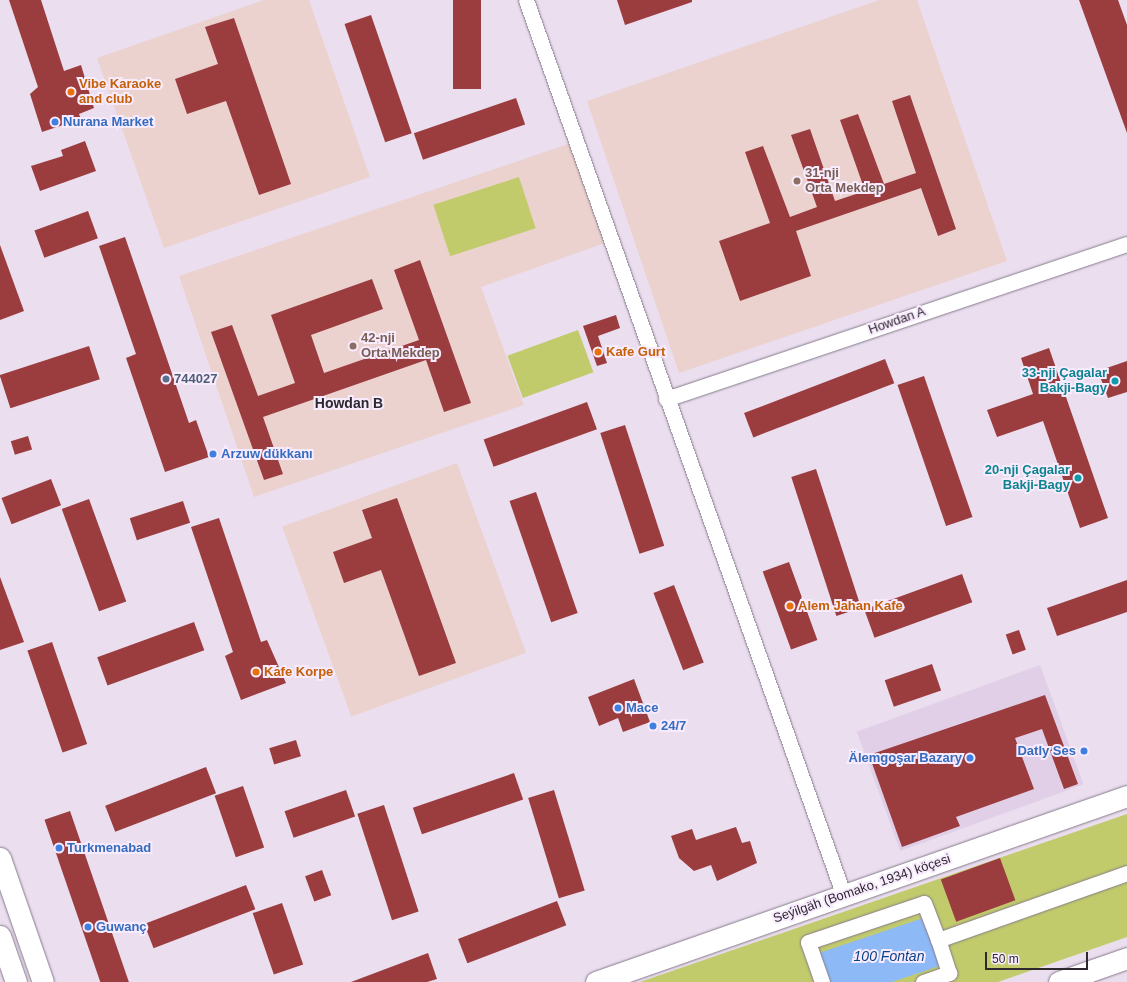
<!DOCTYPE html>
<meta charset="utf-8">
<style>
body{margin:0}
#map{position:relative;width:1127px;height:982px;overflow:hidden;background:#eadeef;font-family:Helvetica,sans-serif}
div>[style]{position:absolute}
.built>*{inset:0;background:#e0cfe7;transform-origin:0 0}
.education>*{inset:0;background:#ecd2cf;transform-origin:0 0}
.green>*{inset:0;background:#c1cb6c;transform-origin:0 0}
.water>*{inset:0;background:#8dbaf7}
.building>*{inset:0;background:#9b3c3f;transform-origin:0 0}
.roads{filter:drop-shadow(0 0 1px #867b8a) drop-shadow(0 0 1px #867b8a)}
.street>*{height:15px;margin:-7.5px;padding:0 7.5px;transform-origin:7.5px;border-radius:7.5px;background:#fff}
.secondary>*{height:21px;margin:-10.5px;padding:0 10.5px;transform-origin:10.5px;border-radius:10.5px;background:#fff}
.dots>*{width:11px;height:11px;translate:-50% -50%;box-sizing:border-box;border:2px solid #f7ebfd;border-radius:50%}
span{translate:-50% -50%;white-space:nowrap;text-align:center;line-height:1.15;-webkit-text-stroke:4px #f7ebfd;paint-order:stroke}
.food-label{font-size:13px;color:#c56008;font-weight:700}
.left{translate:0 -50%;text-align:left}
.shop-label{font-size:13px;color:#366cbe;font-weight:700}
.right{translate:-100% -50%;text-align:right}
.education-label{font-size:13px;color:#785e54;font-weight:700}
.street-label{font-size:13px;color:#2d292f}
.culture-label{font-size:13px;color:#0d838f;font-weight:700}
.service-label{font-size:13px;color:#4e5e75;font-weight:700}
.neighbourhood-label{font-size:14px;color:#2d292f;font-weight:700}
.water-label{font-size:14px;color:#0b4286;font-style:italic}
.scale{position:absolute;left:985px;top:952px;width:103px;height:18px;box-sizing:border-box;border:2px solid #2d292f;border-top:0;padding-left:5px;font-size:12px;line-height:14px;white-space:nowrap;color:#2d292f;-webkit-text-stroke:3px #f7ebfd;paint-order:stroke}
</style>
<div id="map">
<div class="built">
<div style="left:1040px;top:665px;width:127px;height:195px;rotate:70deg"></div>
</div>
<div class="education">
<div style="clip-path:polygon(264px 0,309px 0,370px 177px,164px 248px,97px 58px)"></div>
<div style="clip-path:polygon(879px 0,917px 0,1007px 261px,679px 373px,587px 101px)"></div>
<div style="clip-path:polygon(571px 143px,605px 243px,481px 287px,524px 405px,254px 497px,179px 276px)"></div>
<div style="left:457px;top:463px;width:202px;height:186px;rotate:70deg"></div>
</div>
<div class="green">
<div style="left:519px;top:177px;width:54px;height:90px;rotate:72deg"></div>
<div style="left:578px;top:330px;width:45px;height:75px;rotate:70deg"></div>
<div style="clip-path:polygon(1127px 814px,1127px 937px,998px 982px,640px 982px)"></div>
</div>
<div class="water">
<div style="clip-path:polygon(926px 917px,942px 965px,892px 982px,829px 982px,819px 953px)"></div>
</div>
<div class="building">
<div style="clip-path:polygon(9px 0,41px 0,64px 71px,81px 65px,94px 108px,79px 114px,81px 119px,42px 132px,30px 94px,38px 87px)"></div>
<div style="left:453px;top:0;width:28px;height:89px"></div>
<div style="clip-path:polygon(617px 0,692px 0,692px 2px,625px 25px)"></div>
<div style="clip-path:polygon(1079px 0,1118px 0,1127px 25px,1127px 133px)"></div>
<div style="left:371px;top:15px;width:125px;height:28px;rotate:71deg"></div>
<div style="clip-path:polygon(234px 18px,291px 184px,259px 195px,226px 101px,187px 114px,175px 79px,218px 64px,205px 27px)"></div>
<div style="clip-path:polygon(910px 95px,956px 229px,938px 236px,921px 188px,796px 231px,811px 276px,740px 301px,719px 241px,770px 223px,745px 152px,763px 146px,790px 217px,817px 207px,791px 135px,810px 129px,835px 201px,865px 191px,840px 120px,858px 114px,884px 184px,916px 173px,892px 101px)"></div>
<div style="left:516px;top:98px;width:28px;height:108px;rotate:71deg"></div>
<div style="clip-path:polygon(85px 141px,96px 171px,40px 191px,31px 166px,63px 156px,61px 150px)"></div>
<div style="left:88px;top:211px;width:29px;height:57px;rotate:70deg"></div>
<div style="clip-path:polygon(125px 237px,189px 423px,196px 420px,209px 457px,165px 472px,126px 358px,136px 354px,99px 246px)"></div>
<div style="clip-path:polygon(0 245px,24px 311px,0 320px)"></div>
<div style="clip-path:polygon(420px 260px,471px 403px,444px 412px,426px 360px,263px 417px,283px 474px,264px 480px,211px 332px,232px 325px,258px 396px,295px 383px,271px 315px,372px 279px,383px 309px,311px 335px,324px 373px,419px 340px,394px 270px)"></div>
<div style="clip-path:polygon(616px 315px,620px 328px,598px 336px,607px 363px,597px 366px,583px 326px)"></div>
<div style="left:89px;top:346px;width:35px;height:94px;rotate:72deg"></div>
<div style="clip-path:polygon(1049px 348px,1108px 518px,1080px 528px,1043px 421px,997px 437px,987px 410px,1033px 394px,1021px 358px)"></div>
<div style="left:885px;top:359px;width:26px;height:151px;rotate:69deg"></div>
<div style="clip-path:polygon(1127px 361px,1127px 392px,1108px 398px,1098px 371px)"></div>
<div style="left:924px;top:376px;width:149px;height:28px;rotate:71deg"></div>
<div style="left:587px;top:402px;width:29px;height:110px;rotate:70deg"></div>
<div style="left:625px;top:425px;width:127px;height:26px;rotate:72deg"></div>
<div style="left:28px;top:436px;width:14px;height:18px;rotate:73deg"></div>
<div style="left:816px;top:469px;width:146px;height:26px;rotate:72deg"></div>
<div style="left:51px;top:479px;width:28px;height:53px;rotate:69deg"></div>
<div style="left:536px;top:492px;width:128px;height:28px;rotate:71deg"></div>
<div style="clip-path:polygon(397px 498px,456px 663px,419px 676px,381px 570px,344px 583px,333px 552px,372px 538px,362px 510px)"></div>
<div style="left:89px;top:499px;width:109px;height:29px;rotate:70deg"></div>
<div style="left:183px;top:501px;width:23px;height:56px;rotate:72deg"></div>
<div style="clip-path:polygon(219px 518px,261px 642px,267px 640px,286px 683px,241px 700px,225px 656px,233px 652px,191px 527px)"></div>
<div style="left:789px;top:562px;width:83px;height:28px;rotate:70deg"></div>
<div style="left:962px;top:574px;width:30px;height:104px;rotate:70deg"></div>
<div style="clip-path:polygon(0 577px,24px 642px,0 650px)"></div>
<div style="clip-path:polygon(1127px 580px,1127px 612px,1057px 636px,1047px 608px)"></div>
<div style="left:674px;top:585px;width:83px;height:22px;rotate:69deg"></div>
<div style="left:194px;top:622px;width:30px;height:103px;rotate:70deg"></div>
<div style="left:1019px;top:630px;width:21px;height:14px;rotate:71deg"></div>
<div style="left:52px;top:642px;width:108px;height:26px;rotate:71deg"></div>
<div style="left:932px;top:664px;width:28px;height:50px;rotate:71deg"></div>
<div style="clip-path:polygon(634px 679px,650px 722px,623px 732px,618px 718px,599px 726px,588px 697px)"></div>
<div style="clip-path:polygon(1045px 695px,1078px 784px,1064px 789px,1042px 729px,1015px 738px,1034px 789px,956px 817px,960px 826px,902px 847px,869px 755px)"></div>
<div style="left:296px;top:740px;width:17px;height:28px;rotate:73deg"></div>
<div style="left:206px;top:767px;width:28px;height:108px;rotate:69deg"></div>
<div style="left:514px;top:773px;width:28px;height:107px;rotate:71deg"></div>
<div style="left:243px;top:786px;width:65px;height:30px;rotate:71deg"></div>
<div style="left:346px;top:790px;width:28px;height:65px;rotate:71deg"></div>
<div style="left:554px;top:790px;width:105px;height:27px;rotate:73deg"></div>
<div style="left:384px;top:805px;width:112px;height:28px;rotate:72deg"></div>
<div style="left:70px;top:811px;width:181px;height:27px;rotate:71deg"></div>
<div style="clip-path:polygon(736px 827px,742px 843px,750px 841px,757px 863px,717px 881px,711px 865px,694px 871px,679px 858px,671px 836px,692px 829px,696px 840px)"></div>
<div style="left:1000px;top:858px;width:45px;height:63px;rotate:70deg"></div>
<div style="left:322px;top:870px;width:27px;height:18px;rotate:70deg"></div>
<div style="left:246px;top:885px;width:26px;height:109px;rotate:69deg"></div>
<div style="left:557px;top:901px;width:26px;height:106px;rotate:69deg"></div>
<div style="left:282px;top:903px;width:65px;height:31px;rotate:71deg"></div>
<div style="clip-path:polygon(428px 953px,437px 979px,427px 982px,351px 982px)"></div>
</div>
<div class="roads">
<div class="street">
<div style="left:526px;top:0;width:951px;rotate:70.46deg"></div>
<div style="left:666px;top:399px;width:486px;rotate:-18.6deg"></div>
<div style="left:822px;top:982px;width:42px;rotate:-109.3deg"></div>
<div style="left:808px;top:942px;width:122px;rotate:-18.6deg"></div>
<div style="left:924px;top:903px;width:40px;rotate:69deg"></div>
<div style="left:938px;top:940px;width:201px;rotate:-19.5deg"></div>
<div style="left:923px;top:982px;width:28px;rotate:-19deg"></div>
<div style="left:949px;top:973px;width:35px;rotate:-108deg"></div>
</div>
<div class="secondary">
<div style="left:0;top:858px;width:131px;rotate:70.9deg"></div>
<div style="left:0;top:936px;width:49px;rotate:70.8deg"></div>
<div style="left:596px;top:982px;width:563px;rotate:-19.3deg"></div>
<div style="left:1059px;top:982px;width:72px;rotate:-19.4deg"></div>
</div>
</div>
<div class="dots">
<div style="left:71px;top:92px;background:#e8710a"></div>
<div style="left:55px;top:122px;background:#3f7fe0"></div>
<div style="left:797px;top:181px;background:#8d6e63"></div>
<div style="left:353px;top:346px;background:#8d6e63"></div>
<div style="left:598px;top:352px;background:#e8710a"></div>
<div style="left:166px;top:379px;background:#5c6f8a"></div>
<div style="left:1115px;top:381px;background:#0f9aa8"></div>
<div style="left:213px;top:454px;background:#3f7fe0"></div>
<div style="left:1078px;top:478px;background:#0f9aa8"></div>
<div style="left:790px;top:606px;background:#e8710a"></div>
<div style="left:256px;top:672px;background:#e8710a"></div>
<div style="left:618px;top:708px;background:#3f7fe0"></div>
<div style="left:653px;top:726px;background:#3f7fe0"></div>
<div style="left:1084px;top:751px;background:#3f7fe0"></div>
<div style="left:970px;top:758px;background:#3f7fe0"></div>
<div style="left:59px;top:848px;background:#3f7fe0"></div>
<div style="left:88px;top:927px;background:#3f7fe0"></div>
</div>
<div class="food-label">
<span class="left" style="left:79px;top:92px">Vibe Karaoke<br>and club</span>
<span class="left" style="left:606px;top:352px">Kafe Gurt</span>
<span class="left" style="left:798px;top:606px">Alem Jahan Kafe</span>
<span class="left" style="left:264px;top:672px">Kafe Korpe</span>
</div>
<div class="shop-label">
<span class="left" style="left:63px;top:122px">Nurana Market</span>
<span class="left" style="left:221px;top:454px">Arzuw dükkanı</span>
<span class="left" style="left:626px;top:708px">Mace</span>
<span class="left" style="left:661px;top:726px">24/7</span>
<span class="right" style="left:1076px;top:751px">Datly Ses</span>
<span class="right" style="left:962px;top:758px">Älemgoşar Bazary</span>
<span class="left" style="left:67px;top:848px">Turkmenabad</span>
<span class="left" style="left:96px;top:927px">Guwanç</span>
</div>
<div class="education-label">
<span class="left" style="left:805px;top:181px">31-nji<br>Orta Mekdep</span>
<span class="left" style="left:361px;top:346px">42-nji<br>Orta Mekdep</span>
</div>
<div class="street-label">
<span style="left:897px;top:321px;rotate:-19deg">Howdan A</span>
<span style="left:862px;top:889px;rotate:-19deg">Seýilgäh (Bomako, 1934) köçesi</span>
</div>
<div class="culture-label">
<span class="right" style="left:1107px;top:381px">33-nji Çagalar<br>Bakji-Bagy</span>
<span class="right" style="left:1070px;top:478px">20-nji Çagalar<br>Bakji-Bagy</span>
</div>
<div class="service-label">
<span class="left" style="left:174px;top:379px">744027</span>
</div>
<div class="neighbourhood-label">
<span style="left:349px;top:403px">Howdan B</span>
</div>
<div class="water-label">
<span style="left:889px;top:956px">100 Fontan</span>
</div>
<div class="scale">50 m</div>
</div>
